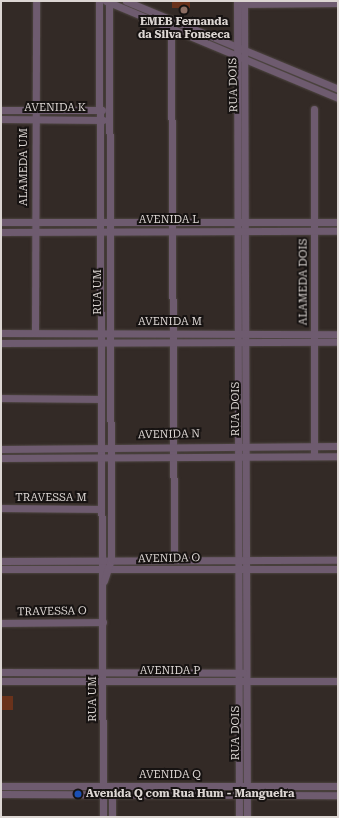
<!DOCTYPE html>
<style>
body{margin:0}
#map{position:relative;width:339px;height:818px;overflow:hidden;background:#332a26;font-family:"Roboto Serif",serif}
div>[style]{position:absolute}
.building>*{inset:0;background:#6a321b;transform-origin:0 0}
.roads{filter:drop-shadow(0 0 1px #4e4642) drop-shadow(0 0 1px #4e4642)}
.minor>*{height:7px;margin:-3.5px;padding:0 3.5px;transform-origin:3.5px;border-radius:3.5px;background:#6e5b6f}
.dots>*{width:11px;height:11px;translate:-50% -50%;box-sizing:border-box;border:2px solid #171312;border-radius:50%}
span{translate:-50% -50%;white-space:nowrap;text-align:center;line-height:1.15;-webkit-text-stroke:4px #171312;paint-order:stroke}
.poi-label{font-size:11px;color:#dcd6d3;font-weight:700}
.left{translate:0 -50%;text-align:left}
.street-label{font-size:11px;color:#dcd6d3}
.frame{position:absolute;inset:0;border:2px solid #dcd6d3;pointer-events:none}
</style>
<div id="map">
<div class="building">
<div style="left:172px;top:1px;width:18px;height:7px"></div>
<div style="left:1px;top:696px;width:12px;height:14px"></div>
</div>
<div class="roads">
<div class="minor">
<div style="left:99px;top:1px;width:816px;rotate:89.72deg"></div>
<div style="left:106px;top:1px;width:251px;rotate:22.7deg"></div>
<div style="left:126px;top:1px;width:230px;rotate:22.5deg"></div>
<div style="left:237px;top:1px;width:816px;rotate:89.86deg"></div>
<div style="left:244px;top:1px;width:816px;rotate:89.79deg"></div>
<div style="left:241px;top:4px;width:97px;rotate:-0.6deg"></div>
<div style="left:171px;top:27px;width:533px;rotate:89.68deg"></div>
<div style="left:314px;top:109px;width:347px;rotate:90deg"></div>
<div style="left:1px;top:110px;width:101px"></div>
<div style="left:1px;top:119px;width:102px;rotate:0.6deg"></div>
<div style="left:1px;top:222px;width:337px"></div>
<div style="left:1px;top:232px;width:337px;rotate:-0.2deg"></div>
<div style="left:1px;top:333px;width:337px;rotate:0.2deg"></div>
<div style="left:35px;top:333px;width:332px;rotate:-89.8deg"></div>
<div style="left:1px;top:343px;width:337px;rotate:-0.2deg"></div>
<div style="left:1px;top:398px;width:100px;rotate:0.6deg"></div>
<div style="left:1px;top:449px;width:337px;rotate:-0.5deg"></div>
<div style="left:1px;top:458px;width:337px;rotate:-0.3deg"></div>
<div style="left:1px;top:508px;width:100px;rotate:0.6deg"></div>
<div style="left:1px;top:561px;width:337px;rotate:-0.2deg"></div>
<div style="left:1px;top:569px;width:337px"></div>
<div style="left:104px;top:581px;width:22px;rotate:-72deg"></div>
<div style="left:111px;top:560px;width:559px;rotate:-90.2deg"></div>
<div style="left:1px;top:623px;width:102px;rotate:-0.6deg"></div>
<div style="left:1px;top:672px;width:242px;rotate:0.2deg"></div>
<div style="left:1px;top:681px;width:337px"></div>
<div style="left:1px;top:786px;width:337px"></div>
<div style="left:1px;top:794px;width:337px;rotate:0.2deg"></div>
<div style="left:112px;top:817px;width:28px;rotate:-90deg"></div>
</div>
</div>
<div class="dots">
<div style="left:184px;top:10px;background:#8d6e63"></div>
<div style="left:78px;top:794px;background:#1a4fb4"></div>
</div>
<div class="poi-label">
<span style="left:184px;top:29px">EMEB Fernanda<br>da Silva Fonseca</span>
<span class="left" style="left:86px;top:794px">Avenida Q com Rua Hum - Mangueira</span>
</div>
<div class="street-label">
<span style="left:234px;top:85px;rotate:-91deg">RUA DOIS</span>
<span style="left:55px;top:108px">AVENIDA K</span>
<span style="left:24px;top:167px;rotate:-90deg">ALAMEDA UM</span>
<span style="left:169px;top:220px">AVENIDA L</span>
<span style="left:304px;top:282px;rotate:-90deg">ALAMEDA DOIS</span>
<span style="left:98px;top:292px;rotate:-90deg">RUA UM</span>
<span style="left:170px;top:322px">AVENIDA M</span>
<span style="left:236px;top:409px;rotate:-90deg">RUA DOIS</span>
<span style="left:169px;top:435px;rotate:-1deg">AVENIDA N</span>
<span style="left:51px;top:498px">TRAVESSA M</span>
<span style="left:169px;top:559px;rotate:-1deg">AVENIDA O</span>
<span style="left:52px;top:612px;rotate:-1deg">TRAVESSA O</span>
<span style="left:170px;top:671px">AVENIDA P</span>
<span style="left:93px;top:699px;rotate:-90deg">RUA UM</span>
<span style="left:236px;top:733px;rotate:-90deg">RUA DOIS</span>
<span style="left:170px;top:775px">AVENIDA Q</span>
</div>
<div class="frame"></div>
</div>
